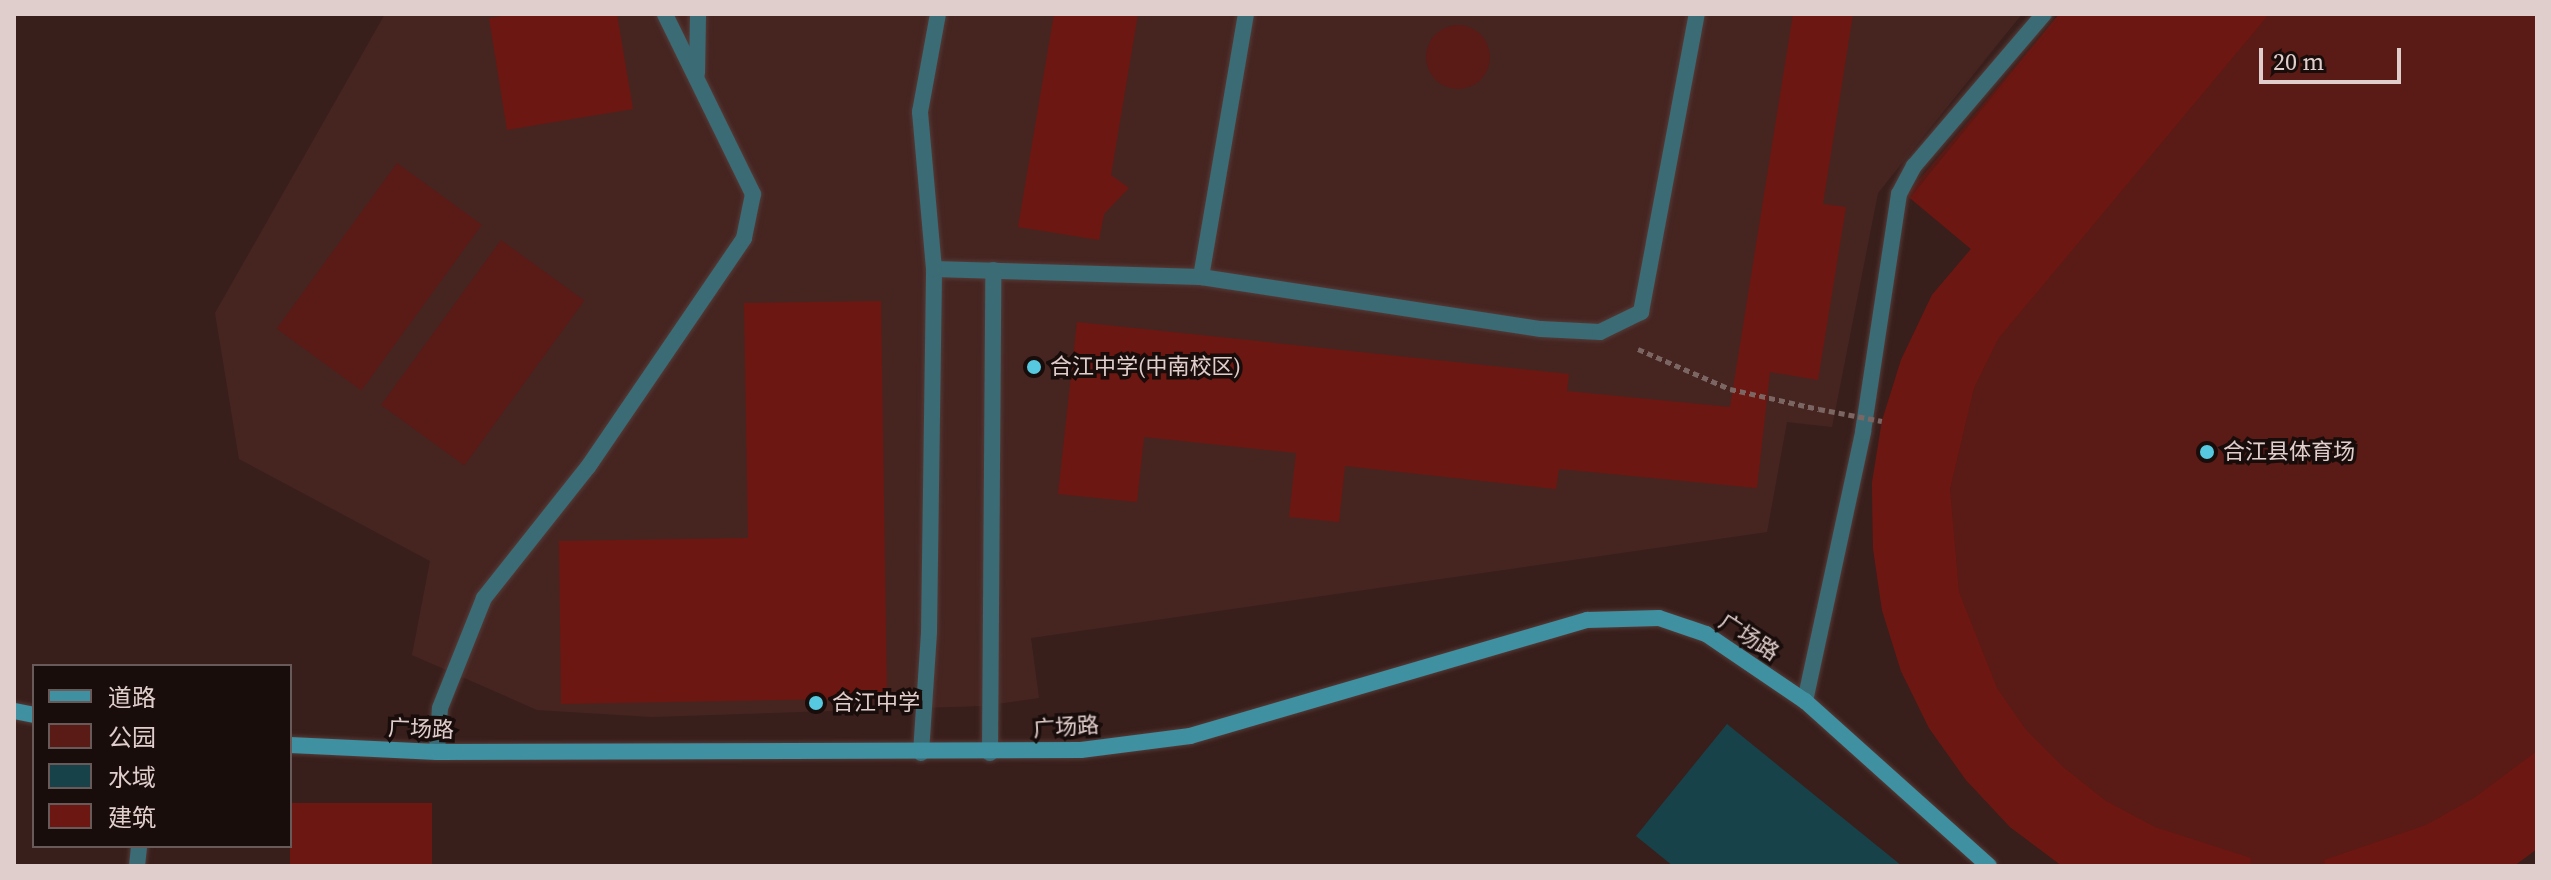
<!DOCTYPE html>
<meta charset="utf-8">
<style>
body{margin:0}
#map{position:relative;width:2551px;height:880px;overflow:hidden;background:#391f1c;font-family:"Source Serif 4","Noto Sans SC",serif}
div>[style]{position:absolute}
.built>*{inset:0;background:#462521}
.green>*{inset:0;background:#5a1a15;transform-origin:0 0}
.round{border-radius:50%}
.water>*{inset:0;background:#18424a}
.building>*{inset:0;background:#6d1712;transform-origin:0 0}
.path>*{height:5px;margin-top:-2.5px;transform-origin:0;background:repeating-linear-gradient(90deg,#7c6663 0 6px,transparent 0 10px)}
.roads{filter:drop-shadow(0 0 2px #543b38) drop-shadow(0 0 2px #543b38)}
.service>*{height:16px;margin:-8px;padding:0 8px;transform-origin:8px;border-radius:8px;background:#3b6b75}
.minor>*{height:16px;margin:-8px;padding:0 8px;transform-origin:8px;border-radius:8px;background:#3b6b75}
.secondary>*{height:16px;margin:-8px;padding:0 8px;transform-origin:8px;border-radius:8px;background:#3f90a1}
.path-bridge>*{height:5px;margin-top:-2.5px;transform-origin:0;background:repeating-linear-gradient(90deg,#7c6663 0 6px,transparent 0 10px)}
.dots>*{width:22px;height:22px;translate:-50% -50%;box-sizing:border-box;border:4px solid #180d0b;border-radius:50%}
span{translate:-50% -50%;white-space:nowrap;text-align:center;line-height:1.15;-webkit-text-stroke:7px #180d0b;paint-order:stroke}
.poi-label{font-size:22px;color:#e0cecc}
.left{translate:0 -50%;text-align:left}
.street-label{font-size:22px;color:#e0cecc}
.frame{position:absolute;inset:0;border:16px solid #e0cecc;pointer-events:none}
.legend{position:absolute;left:32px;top:664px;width:260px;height:184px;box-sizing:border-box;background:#180d0b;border:2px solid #685a58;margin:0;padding:10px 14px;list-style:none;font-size:24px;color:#e0cecc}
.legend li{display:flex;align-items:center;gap:16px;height:40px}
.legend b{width:40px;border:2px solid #685a58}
.scale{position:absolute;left:2259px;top:48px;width:142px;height:36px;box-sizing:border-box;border:4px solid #e0cecc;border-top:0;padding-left:10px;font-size:24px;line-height:28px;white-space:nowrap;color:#e0cecc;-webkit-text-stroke:6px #180d0b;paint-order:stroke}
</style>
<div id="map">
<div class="built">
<div style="clip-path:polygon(385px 14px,2022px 14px,1878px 193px,1832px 427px,1787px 422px,1767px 532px,1031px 638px,1039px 698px,982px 706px,652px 717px,537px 710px,412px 655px,430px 561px,239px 459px,215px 313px)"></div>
</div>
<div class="green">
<div style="clip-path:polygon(2059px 14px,2537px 14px,2537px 849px,2513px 866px,2062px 866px,2010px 827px,1966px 780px,1929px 728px,1901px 671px,1882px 610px,1873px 548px,1872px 483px,1882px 421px,1901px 360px,1932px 295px,1971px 249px,1906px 195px)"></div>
<div class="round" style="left:1426px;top:25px;width:64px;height:64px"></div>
<div style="left:397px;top:163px;width:105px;height:205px;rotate:36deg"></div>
<div style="left:501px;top:240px;width:103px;height:204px;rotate:36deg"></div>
</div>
<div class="water">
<div style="clip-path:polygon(1727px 724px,1902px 866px,1673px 866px,1636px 836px)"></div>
</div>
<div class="building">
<div style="clip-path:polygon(515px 14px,617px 14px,633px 109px,507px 130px,489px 18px)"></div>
<div style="clip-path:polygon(1054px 14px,1138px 14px,1111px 175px,1129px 188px,1104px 214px,1099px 240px,1018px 227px)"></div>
<div style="clip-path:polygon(1793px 14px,1853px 14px,1823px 204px,1846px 207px,1818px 380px,1770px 372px,1757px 488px,1559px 469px,1556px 489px,1345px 466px,1339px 522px,1289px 517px,1296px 453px,1144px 437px,1137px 502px,1058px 494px,1077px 322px,1569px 374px,1567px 391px,1730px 407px)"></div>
<div style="clip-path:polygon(2059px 14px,2269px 14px,1998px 339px,1974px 388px,1950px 489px,1959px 592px,1997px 688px,2026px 730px,2063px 767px,2106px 801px,2155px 827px,2251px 858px,2250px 866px,2062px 866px,2010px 827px,1966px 780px,1929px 728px,1901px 671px,1882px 610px,1873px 548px,1872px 483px,1882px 421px,1901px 360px,1932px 295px,1971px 249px,1910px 198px)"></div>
<div style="clip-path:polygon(881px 301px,887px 698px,561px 704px,559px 541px,748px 538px,744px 303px)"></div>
<div style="clip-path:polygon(2537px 751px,2537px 849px,2514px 866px,2325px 866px,2324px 860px,2426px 825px,2474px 798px)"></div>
<div style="left:290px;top:803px;width:142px;height:63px"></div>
</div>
<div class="path">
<div style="left:1638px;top:349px;width:100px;rotate:23.5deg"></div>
<div style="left:1730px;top:389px;width:91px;rotate:12.7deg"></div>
</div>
<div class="roads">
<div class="service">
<div style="left:697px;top:73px;width:59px;rotate:-89deg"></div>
<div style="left:934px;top:269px;width:267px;rotate:1.7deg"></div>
<div style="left:1201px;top:277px;width:344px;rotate:8.7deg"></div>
<div style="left:1541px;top:329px;width:59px;rotate:2.9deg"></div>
<div style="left:1600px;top:332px;width:46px;rotate:-26deg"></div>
<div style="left:1641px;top:312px;width:303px;rotate:-79.4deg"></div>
<div style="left:1201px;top:277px;width:267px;rotate:-80.3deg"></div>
<div style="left:437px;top:752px;width:44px;rotate:-86.1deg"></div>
<div style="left:440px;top:708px;width:118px;rotate:-68.2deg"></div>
<div style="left:484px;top:598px;width:167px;rotate:-51.6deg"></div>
<div style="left:588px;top:467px;width:277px;rotate:-55.7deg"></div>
<div style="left:744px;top:238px;width:45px;rotate:-78.4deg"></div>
<div style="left:753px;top:194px;width:200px;rotate:-116.1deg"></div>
<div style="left:921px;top:753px;width:121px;rotate:-86.2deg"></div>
<div style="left:929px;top:632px;width:363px;rotate:-89.2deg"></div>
<div style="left:934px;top:269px;width:158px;rotate:-95.1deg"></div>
<div style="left:920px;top:112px;width:100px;rotate:-79.6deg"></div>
<div style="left:990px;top:753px;width:483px;rotate:-89.6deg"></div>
</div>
<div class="minor">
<div style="left:1805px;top:701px;width:275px;rotate:-77.8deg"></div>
<div style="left:1863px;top:432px;width:241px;rotate:-81.4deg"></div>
<div style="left:1899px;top:194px;width:32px;rotate:-62deg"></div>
<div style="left:1914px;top:166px;width:200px;rotate:-49.5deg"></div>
<div style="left:137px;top:866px;width:20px;rotate:-84deg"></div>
</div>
<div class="secondary">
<div style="left:14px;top:711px;width:20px;rotate:11deg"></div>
<div style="left:290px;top:745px;width:147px;rotate:2.7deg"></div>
<div style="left:437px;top:752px;width:644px;rotate:-0.18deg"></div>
<div style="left:1081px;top:750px;width:110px;rotate:-7.3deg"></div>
<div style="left:1190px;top:736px;width:414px;rotate:-16.3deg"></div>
<div style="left:1587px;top:620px;width:72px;rotate:-1.6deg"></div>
<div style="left:1659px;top:618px;width:50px;rotate:18.8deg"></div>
<div style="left:1706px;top:634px;width:120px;rotate:34.1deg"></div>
<div style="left:1805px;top:701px;width:247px;rotate:41.9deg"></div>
</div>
</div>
<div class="path-bridge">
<div style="left:1819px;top:409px;width:64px;rotate:10.8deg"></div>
</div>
<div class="dots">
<div style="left:1034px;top:367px;background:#56c9e0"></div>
<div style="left:2207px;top:452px;background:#56c9e0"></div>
<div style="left:816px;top:703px;background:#56c9e0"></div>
</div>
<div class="poi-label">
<span class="left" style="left:1050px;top:367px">合江中学(中南校区)</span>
<span class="left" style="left:2223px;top:452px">合江县体育场</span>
<span class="left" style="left:832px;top:703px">合江中学</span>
</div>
<div class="street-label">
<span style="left:1749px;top:637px;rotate:33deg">广场路</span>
<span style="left:1066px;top:727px;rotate:-4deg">广场路</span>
<span style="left:421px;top:729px;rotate:2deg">广场路</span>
</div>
<div class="frame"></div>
<ul class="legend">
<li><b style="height:10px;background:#3f90a1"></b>道路</li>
<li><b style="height:22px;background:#5a1a15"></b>公园</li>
<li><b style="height:22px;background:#18424a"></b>水域</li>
<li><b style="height:22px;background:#6d1712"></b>建筑</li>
</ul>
<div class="scale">20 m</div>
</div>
